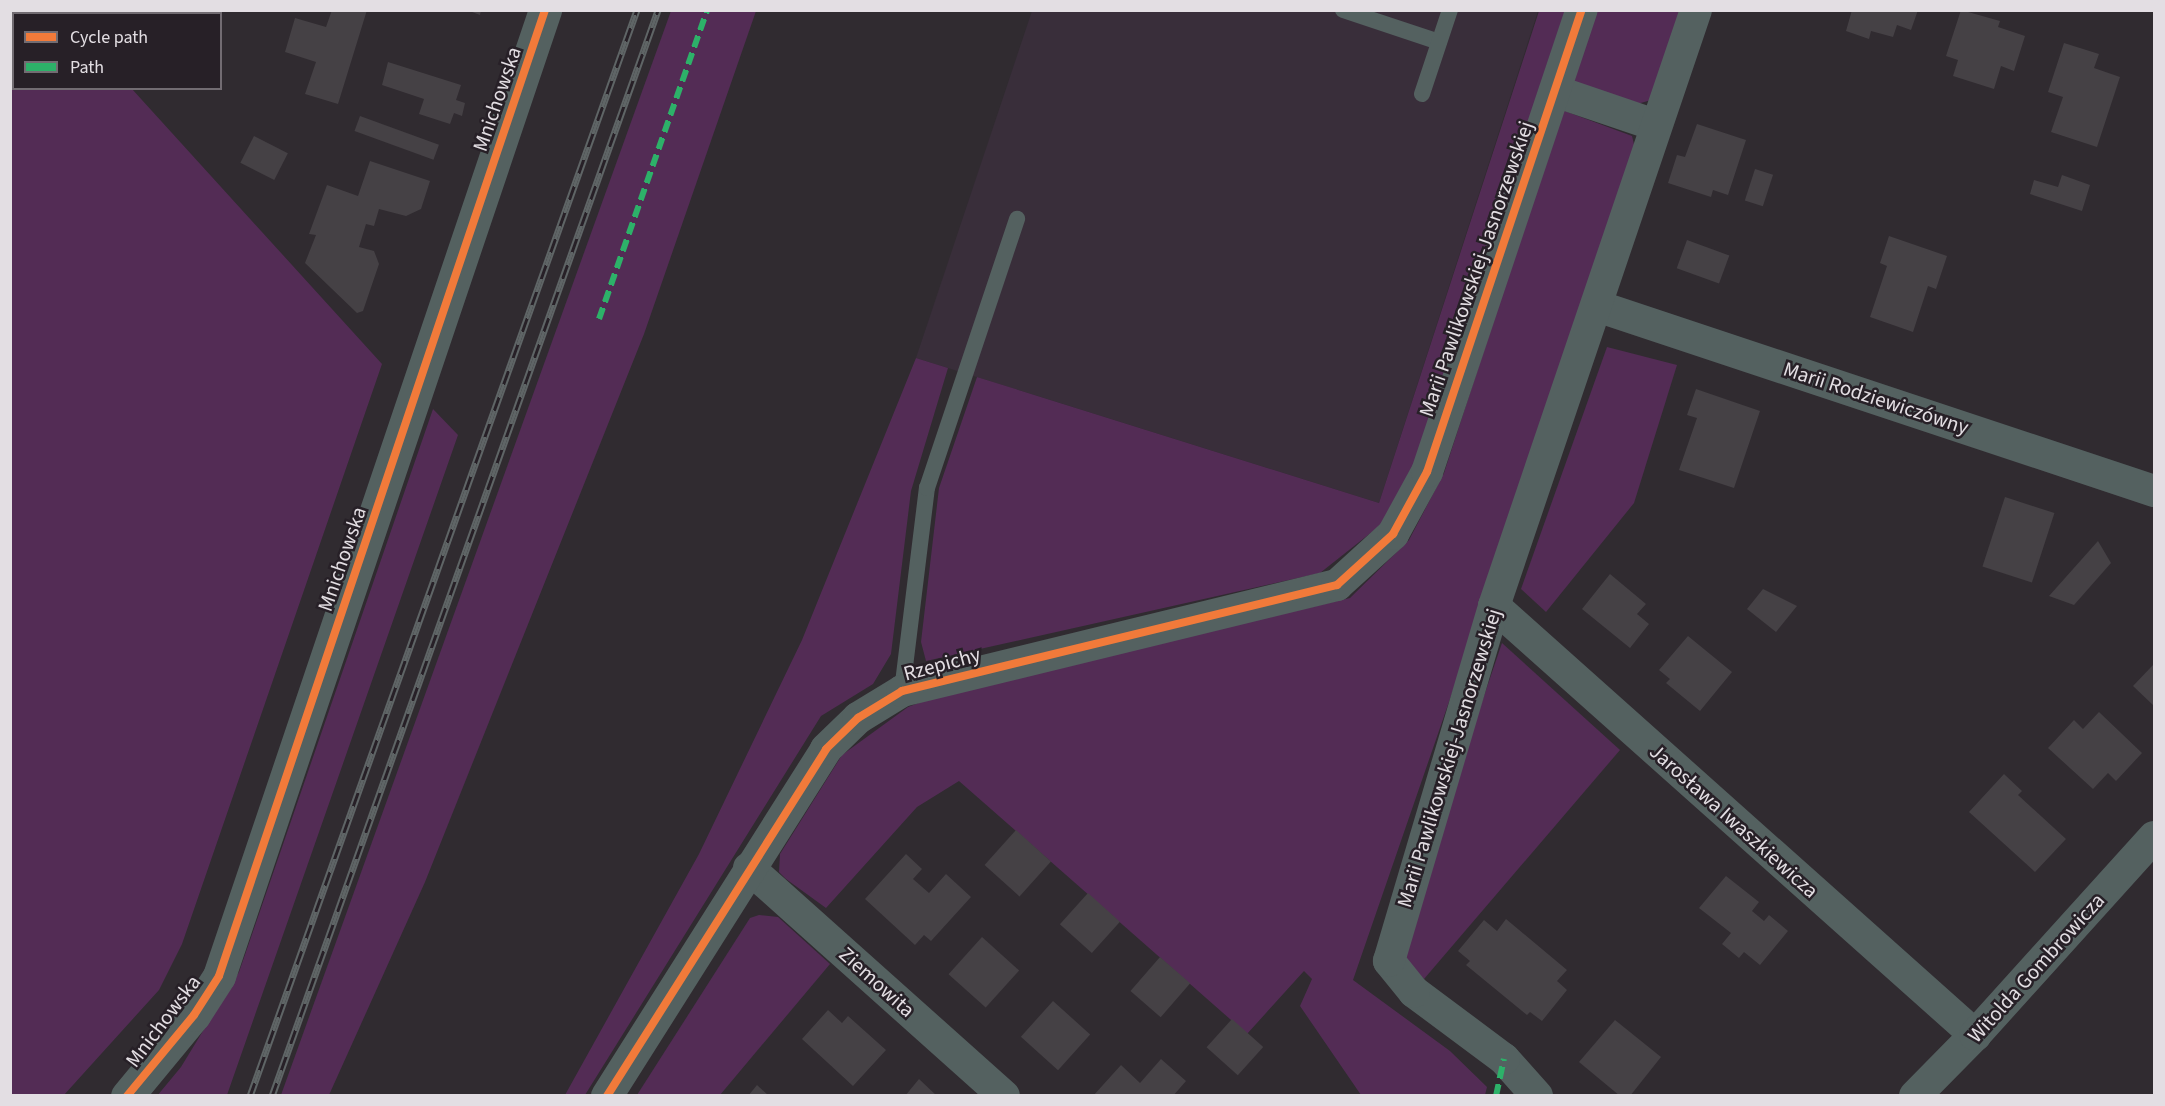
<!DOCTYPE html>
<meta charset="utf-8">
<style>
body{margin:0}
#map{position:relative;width:2165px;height:1106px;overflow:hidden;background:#302b30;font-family:"Source Sans 3",sans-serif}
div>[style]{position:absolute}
.built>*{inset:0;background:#392e3a}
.green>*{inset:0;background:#532c55}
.building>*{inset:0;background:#454145;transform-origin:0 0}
.service>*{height:16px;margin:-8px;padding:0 8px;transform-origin:8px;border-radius:8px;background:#546160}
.minor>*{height:32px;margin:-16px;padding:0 16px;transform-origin:16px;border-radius:16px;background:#546160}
.tertiary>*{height:33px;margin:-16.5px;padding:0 16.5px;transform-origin:16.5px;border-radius:16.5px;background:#546160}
.rail>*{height:7px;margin-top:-3.5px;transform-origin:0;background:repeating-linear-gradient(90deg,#272027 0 14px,#5f6566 0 28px);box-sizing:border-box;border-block:2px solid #5f6566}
.quiet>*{height:6px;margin-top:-3px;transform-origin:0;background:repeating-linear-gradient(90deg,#2db169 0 12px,transparent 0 18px)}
.cycleway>*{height:8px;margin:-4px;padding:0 4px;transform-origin:4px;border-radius:4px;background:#f17a3a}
span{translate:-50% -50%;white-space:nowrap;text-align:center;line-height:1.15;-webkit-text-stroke:5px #272027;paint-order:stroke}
.street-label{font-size:21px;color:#e3dee3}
.frame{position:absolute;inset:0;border:12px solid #e3dee3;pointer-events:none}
.legend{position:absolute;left:12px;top:12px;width:210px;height:78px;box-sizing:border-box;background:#272027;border:2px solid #726c72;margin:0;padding:8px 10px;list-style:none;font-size:18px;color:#e3dee3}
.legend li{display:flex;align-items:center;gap:12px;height:30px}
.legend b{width:30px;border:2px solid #726c72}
</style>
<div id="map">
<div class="built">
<div style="clip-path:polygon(1032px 11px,1538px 11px,1379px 503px,916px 358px)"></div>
</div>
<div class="green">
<div style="clip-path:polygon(10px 11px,64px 13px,14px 14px,14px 88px,132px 89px,382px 364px,182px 944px,159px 990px,64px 1095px,11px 1095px)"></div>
<div style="clip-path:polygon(671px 11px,756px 11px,644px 334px,425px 882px,329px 1095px,281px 1095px)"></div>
<div style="clip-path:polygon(1539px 11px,1568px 11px,1419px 457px,1387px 520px,1320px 573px,926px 661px,921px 642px,939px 488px,977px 377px,1379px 503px)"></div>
<div style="clip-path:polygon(1594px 11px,1686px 11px,1655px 99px,1637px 104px,1570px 82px)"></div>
<div style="clip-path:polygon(1562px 110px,1632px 136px,1637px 157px,1353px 980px,1450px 1051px,1487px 1087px,1485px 1095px,1361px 1095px,1300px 1006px,1312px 979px,1304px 971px,1247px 1034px,959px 781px,917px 807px,826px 908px,786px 879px,779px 872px,780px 854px,842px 755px,908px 707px,948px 692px,1350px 598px,1409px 540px,1444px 473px)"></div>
<div style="clip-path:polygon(1607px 347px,1677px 365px,1634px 503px,1546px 612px,1521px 589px)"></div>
<div style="clip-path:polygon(916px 358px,948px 368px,911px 491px,891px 654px,873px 684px,821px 716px,585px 1095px,565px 1095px,699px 854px,802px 640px)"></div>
<div style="clip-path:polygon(433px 409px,458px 435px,227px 1095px,157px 1096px,181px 1067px,239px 972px)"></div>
<div style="clip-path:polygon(1502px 643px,1620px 750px,1424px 979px,1396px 954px)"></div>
<div style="clip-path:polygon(759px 915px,778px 917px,830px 964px,720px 1095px,637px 1095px,750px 918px)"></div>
</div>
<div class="building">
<div style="clip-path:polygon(332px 10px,367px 10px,338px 104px,305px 94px,316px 62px,285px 52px,295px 18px,326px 27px)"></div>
<div style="clip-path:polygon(467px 10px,481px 10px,480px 15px)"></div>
<div style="clip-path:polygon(1852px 10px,1918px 10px,1911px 30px,1897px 25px,1893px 37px,1871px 31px,1869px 39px,1846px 31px)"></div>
<div style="clip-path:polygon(1961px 10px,2000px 21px,1998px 27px,2025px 36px,2014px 71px,2001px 66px,1994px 89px,1953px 76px,1958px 60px,1946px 56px)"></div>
<div style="clip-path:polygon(2064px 43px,2099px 54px,2094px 68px,2120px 77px,2097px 147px,2051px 132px,2063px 97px,2048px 92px)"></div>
<div style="clip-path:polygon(388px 62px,461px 85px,456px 100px,465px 103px,462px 116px,454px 113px,450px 124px,419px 114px,424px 99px,382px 85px)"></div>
<div style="left:360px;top:116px;width:84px;height:16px;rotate:20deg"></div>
<div style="clip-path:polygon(1697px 124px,1746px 140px,1728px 195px,1713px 190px,1711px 197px,1668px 183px,1677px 155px,1685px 157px)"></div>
<div style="left:254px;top:136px;width:38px;height:30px;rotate:27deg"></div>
<div style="clip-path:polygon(370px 161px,430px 181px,421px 209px,406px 216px,379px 209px,374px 226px,366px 224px,359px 247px,374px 251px,379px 264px,363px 311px,357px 313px,305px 263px,316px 235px,309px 234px,327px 185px,358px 196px)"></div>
<div style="left:1755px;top:169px;width:19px;height:33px;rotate:18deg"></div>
<div style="clip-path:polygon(2062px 175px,2090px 185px,2082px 211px,2030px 194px,2034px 180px,2058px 187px)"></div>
<div style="clip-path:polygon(1889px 236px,1947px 256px,1936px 289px,1928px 286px,1913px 332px,1870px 317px,1887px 266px,1880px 263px)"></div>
<div style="left:1687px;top:240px;width:45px;height:30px;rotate:20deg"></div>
<div style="clip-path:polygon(1696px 389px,1760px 411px,1734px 488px,1679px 470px,1697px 418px,1687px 415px)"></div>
<div style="left:2005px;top:497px;width:52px;height:73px;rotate:18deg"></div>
<div style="clip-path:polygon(2098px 541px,2111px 563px,2074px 605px,2049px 596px)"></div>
<div style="clip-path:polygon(1610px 574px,1646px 604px,1637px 614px,1649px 624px,1630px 648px,1582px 609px)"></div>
<div style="clip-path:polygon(1763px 589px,1797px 606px,1776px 632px,1747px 609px)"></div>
<div style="clip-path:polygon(1688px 636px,1732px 672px,1700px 711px,1666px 683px,1670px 679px,1659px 670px)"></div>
<div style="clip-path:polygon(2153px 665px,2154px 666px,2154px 706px,2133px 686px)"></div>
<div style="clip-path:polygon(2099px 712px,2142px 753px,2116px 781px,2108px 773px,2093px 789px,2048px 748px,2074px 720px,2083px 729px)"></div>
<div style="clip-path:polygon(2004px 774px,2022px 791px,2018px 795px,2066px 839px,2035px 872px,1969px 812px)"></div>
<div style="left:1016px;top:830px;width:47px;height:47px;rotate:42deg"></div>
<div style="clip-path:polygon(906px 854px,922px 869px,913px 879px,929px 893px,946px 874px,971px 897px,931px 941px,924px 935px,915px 945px,865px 899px)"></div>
<div style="clip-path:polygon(1726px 876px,1759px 902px,1752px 911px,1764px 921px,1769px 915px,1788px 931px,1760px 965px,1744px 952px,1739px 958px,1722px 944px,1731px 933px,1699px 908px)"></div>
<div style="left:1088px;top:893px;width:43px;height:42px;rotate:42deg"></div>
<div style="clip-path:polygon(1506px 919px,1567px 970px,1557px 981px,1567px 990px,1542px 1021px,1530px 1012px,1527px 1015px,1466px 965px,1470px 961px,1458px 951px,1484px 920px,1497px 931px)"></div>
<div style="left:982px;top:937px;width:50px;height:50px;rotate:42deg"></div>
<div style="left:1160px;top:957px;width:40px;height:45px;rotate:41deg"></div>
<div style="left:1053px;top:1001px;width:50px;height:48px;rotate:42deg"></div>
<div style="clip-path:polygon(828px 1010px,842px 1023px,848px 1016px,886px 1050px,853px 1086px,802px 1039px)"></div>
<div style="left:1232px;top:1019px;width:42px;height:38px;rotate:42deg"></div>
<div style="clip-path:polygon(1615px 1020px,1661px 1057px,1630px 1096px,1620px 1096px,1579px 1062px)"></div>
<div style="clip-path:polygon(1161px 1059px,1186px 1081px,1173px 1096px,1093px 1096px,1121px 1065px,1140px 1083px)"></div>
<div style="clip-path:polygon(919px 1079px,937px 1096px,905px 1096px)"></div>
<div style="clip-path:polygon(757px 1085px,769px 1096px,748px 1096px)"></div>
</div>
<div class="service">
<div style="left:1343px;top:10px;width:101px;rotate:18.4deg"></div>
<div style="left:1422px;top:94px;width:89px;rotate:-71.6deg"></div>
<div style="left:902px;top:691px;width:205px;rotate:-83deg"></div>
<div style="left:927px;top:488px;width:284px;rotate:-71.5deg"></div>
</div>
<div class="minor">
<div style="left:1555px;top:91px;width:106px;rotate:18.8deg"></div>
<div style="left:1597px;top:306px;width:587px;rotate:18.37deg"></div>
<div style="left:1494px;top:606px;width:645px;rotate:41.73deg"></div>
<div style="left:749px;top:868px;width:342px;rotate:41.8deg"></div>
<div style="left:607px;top:1096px;width:410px;rotate:-57.7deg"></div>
<div style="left:826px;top:749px;width:45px;rotate:-44.1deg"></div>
<div style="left:858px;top:718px;width:52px;rotate:-31.5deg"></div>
<div style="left:902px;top:691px;width:448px;rotate:-13.7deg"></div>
<div style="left:1337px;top:585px;width:76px;rotate:-42.3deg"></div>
<div style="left:1393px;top:534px;width:71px;rotate:-61.3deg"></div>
<div style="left:1427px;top:472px;width:487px;rotate:-71.5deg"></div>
<div style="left:1537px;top:1096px;width:50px;rotate:-131.7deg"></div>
<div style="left:1504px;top:1059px;width:112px;rotate:-143.3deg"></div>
<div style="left:1414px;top:992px;width:40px;rotate:-129deg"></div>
<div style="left:1389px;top:961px;width:370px;rotate:-73.5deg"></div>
<div style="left:1494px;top:606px;width:629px;rotate:-71.28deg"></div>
<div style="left:1915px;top:1096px;width:86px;rotate:-45.5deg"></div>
<div style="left:1975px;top:1035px;width:267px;rotate:-47.9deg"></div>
</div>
<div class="tertiary">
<div style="left:127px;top:1096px;width:105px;rotate:-50.4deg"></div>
<div style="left:194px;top:1015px;width:46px;rotate:-57.3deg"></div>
<div style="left:219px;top:976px;width:1020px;rotate:-71.35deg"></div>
</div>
<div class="rail">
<div style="left:250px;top:1096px;width:1153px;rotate:-70.39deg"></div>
<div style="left:272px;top:1096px;width:1153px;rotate:-70.43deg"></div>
</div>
<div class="quiet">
<div style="left:599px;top:319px;width:327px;rotate:-70.7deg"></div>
<div style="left:1496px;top:1096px;width:38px;rotate:-78deg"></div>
</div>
<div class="cycleway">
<div style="left:127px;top:1096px;width:105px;rotate:-50.4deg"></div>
<div style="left:194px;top:1015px;width:46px;rotate:-57.3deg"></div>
<div style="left:219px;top:976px;width:1020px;rotate:-71.35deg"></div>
<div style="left:607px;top:1096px;width:410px;rotate:-57.7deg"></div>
<div style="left:826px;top:749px;width:45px;rotate:-44.1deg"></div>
<div style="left:858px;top:718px;width:52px;rotate:-31.5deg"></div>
<div style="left:902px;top:691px;width:448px;rotate:-13.7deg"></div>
<div style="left:1337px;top:585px;width:76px;rotate:-42.3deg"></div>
<div style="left:1393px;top:534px;width:71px;rotate:-61.3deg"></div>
<div style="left:1427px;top:472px;width:487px;rotate:-71.5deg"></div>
</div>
<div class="street-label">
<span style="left:497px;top:99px;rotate:-71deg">Mnichowska</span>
<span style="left:1476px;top:269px;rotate:-71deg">Marii Pawlikowskiej-Jasnorzewskiej</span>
<span style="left:1876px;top:398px;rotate:18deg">Marii Rodziewiczówny</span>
<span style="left:342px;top:559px;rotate:-71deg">Mnichowska</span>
<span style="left:942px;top:664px;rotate:-15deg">Rzepichy</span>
<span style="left:1449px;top:758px;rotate:-73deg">Marii Pawlikowskiej-Jasnorzewskiej</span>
<span style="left:1734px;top:821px;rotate:42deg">Jarosława Iwaszkiewicza</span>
<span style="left:2036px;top:968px;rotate:-48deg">Witolda Gombrowicza</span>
<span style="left:877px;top:982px;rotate:42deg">Ziemowita</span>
<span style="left:163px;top:1021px;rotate:-53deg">Mnichowska</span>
</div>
<div class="frame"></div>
<ul class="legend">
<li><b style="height:8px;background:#f17a3a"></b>Cycle path</li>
<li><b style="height:8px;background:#2db169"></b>Path</li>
</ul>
</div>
